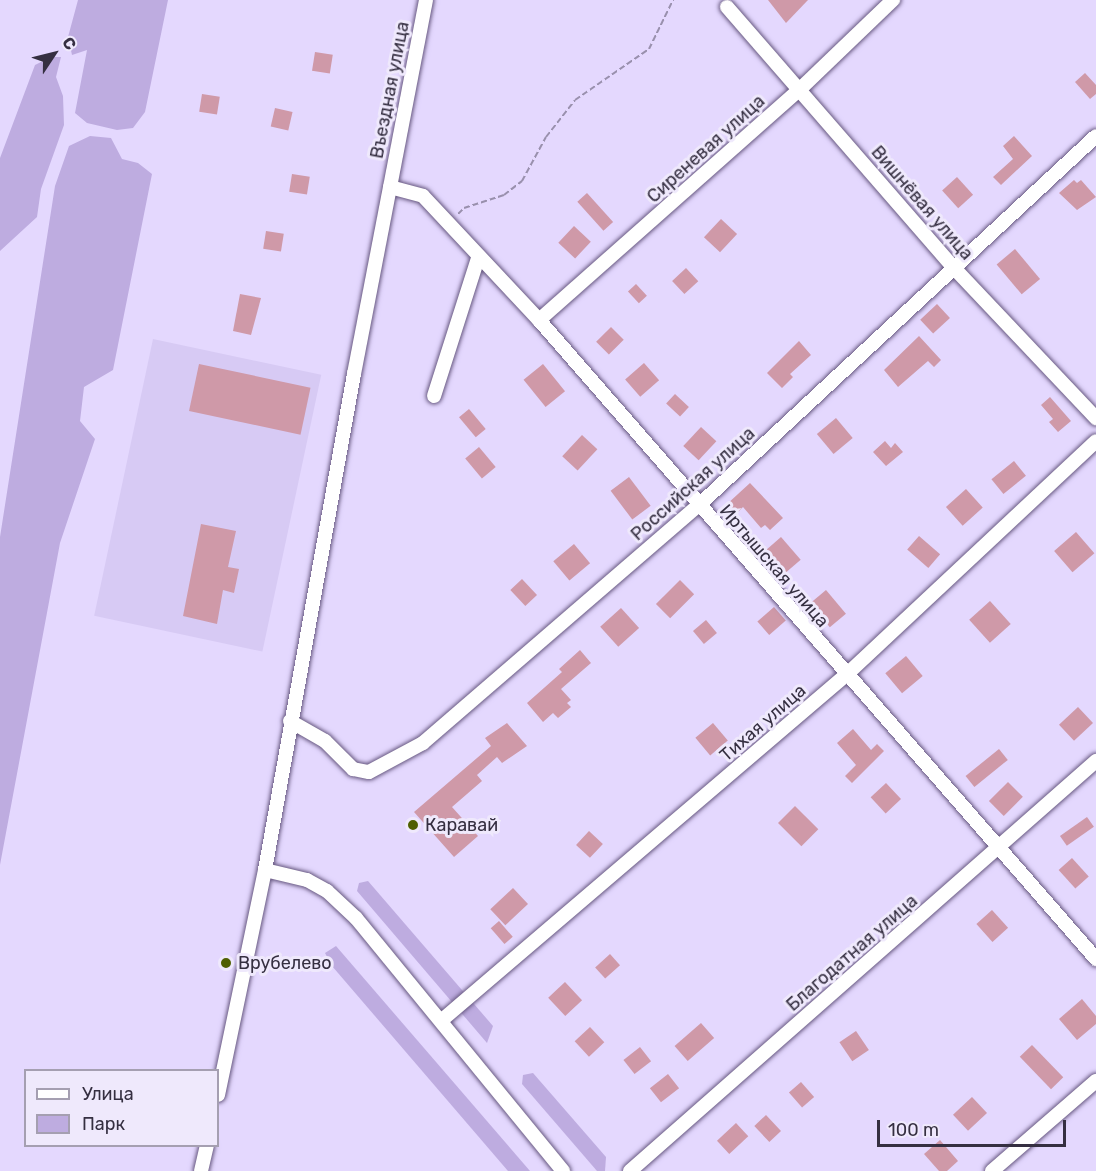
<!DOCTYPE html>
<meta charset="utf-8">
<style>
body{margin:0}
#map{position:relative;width:1096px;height:1171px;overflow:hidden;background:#e4d8fe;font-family:Rubik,sans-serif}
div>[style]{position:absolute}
.built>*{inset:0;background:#d7caf4;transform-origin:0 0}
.green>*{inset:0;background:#beace0}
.building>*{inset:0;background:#cf99a8;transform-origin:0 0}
.path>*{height:2px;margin-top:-1px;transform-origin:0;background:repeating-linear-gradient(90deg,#9990ad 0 6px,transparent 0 9px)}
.roads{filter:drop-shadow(0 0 2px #675881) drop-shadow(0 0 2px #675881)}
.minor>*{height:14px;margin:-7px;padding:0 7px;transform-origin:7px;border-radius:7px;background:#fff}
.dots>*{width:16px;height:16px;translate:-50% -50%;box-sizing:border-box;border:3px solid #efe9fc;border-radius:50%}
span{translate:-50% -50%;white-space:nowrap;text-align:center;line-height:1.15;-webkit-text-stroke:6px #efe9fc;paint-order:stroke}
.street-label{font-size:18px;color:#352f41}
.poi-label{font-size:18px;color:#352f41}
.left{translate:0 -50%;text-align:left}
.legend{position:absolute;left:24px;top:1069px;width:195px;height:78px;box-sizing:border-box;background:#efe9fc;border:2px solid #a59fb1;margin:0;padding:8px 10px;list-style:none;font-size:18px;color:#352f41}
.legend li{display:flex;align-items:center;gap:12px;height:30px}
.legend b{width:30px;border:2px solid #a59fb1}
.north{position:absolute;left:24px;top:24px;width:60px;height:60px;-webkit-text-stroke:4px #efe9fc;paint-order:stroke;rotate:55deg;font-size:16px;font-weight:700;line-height:24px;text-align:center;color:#352f41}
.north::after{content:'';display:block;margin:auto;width:21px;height:27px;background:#352f41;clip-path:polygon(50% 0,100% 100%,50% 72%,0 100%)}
.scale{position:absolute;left:877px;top:1120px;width:189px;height:27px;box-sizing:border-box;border:3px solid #352f41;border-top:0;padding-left:8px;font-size:18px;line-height:21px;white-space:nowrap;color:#352f41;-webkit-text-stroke:4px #efe9fc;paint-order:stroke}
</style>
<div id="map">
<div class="built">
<div style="left:153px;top:339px;width:172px;height:283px;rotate:12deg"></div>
</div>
<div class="green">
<div style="clip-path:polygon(78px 0,168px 0,145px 112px,133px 128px,117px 130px,87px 123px,75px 113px,87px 50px,72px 55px,68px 37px)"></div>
<div style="clip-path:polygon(51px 57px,61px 57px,56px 77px,63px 96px,64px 125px,41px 189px,37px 217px,0 251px,0 158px,35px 65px)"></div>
<div style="clip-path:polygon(90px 136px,111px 138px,122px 159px,138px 163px,152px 174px,113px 370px,84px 387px,80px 421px,95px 439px,60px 543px,0 865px,0 537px,55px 186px,69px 146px)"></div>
<div style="clip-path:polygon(368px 881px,493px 1026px,487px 1043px,357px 891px,359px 883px)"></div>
<div style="clip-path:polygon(336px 946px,530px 1171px,508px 1171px,332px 966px,325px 953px)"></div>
<div style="clip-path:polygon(533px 1073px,606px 1157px,605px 1171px,597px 1171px,522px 1084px,523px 1075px)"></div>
</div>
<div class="building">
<div style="clip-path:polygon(768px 0,808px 0,786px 23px)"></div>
<div style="left:315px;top:52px;width:18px;height:19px;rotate:9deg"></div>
<div style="clip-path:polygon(1085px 73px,1096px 85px,1096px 94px,1090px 99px,1075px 82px)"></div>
<div style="left:202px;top:94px;width:18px;height:18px;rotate:9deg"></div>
<div style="left:275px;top:108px;width:18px;height:19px;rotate:13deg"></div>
<div style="clip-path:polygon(1014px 136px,1032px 156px,1001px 185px,993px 177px,1013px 159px,1003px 146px)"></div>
<div style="left:292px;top:174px;width:18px;height:18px;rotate:9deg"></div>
<div style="left:957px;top:177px;width:24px;height:20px;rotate:48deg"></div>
<div style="clip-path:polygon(1074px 180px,1077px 183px,1081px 180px,1096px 197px,1077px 210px,1059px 193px)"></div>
<div style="left:587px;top:193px;width:39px;height:13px;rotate:48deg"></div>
<div style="left:721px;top:219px;width:22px;height:25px;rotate:43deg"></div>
<div style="left:574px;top:226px;width:23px;height:23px;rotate:43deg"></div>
<div style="left:266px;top:231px;width:18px;height:18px;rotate:9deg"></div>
<div style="left:1015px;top:249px;width:39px;height:24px;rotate:50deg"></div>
<div style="left:686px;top:268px;width:18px;height:19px;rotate:47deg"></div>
<div style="left:636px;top:284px;width:16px;height:11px;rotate:47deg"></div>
<div style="clip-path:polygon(240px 294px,261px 298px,251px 335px,233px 331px)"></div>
<div style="left:937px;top:304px;width:19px;height:23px;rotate:47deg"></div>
<div style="left:611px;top:327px;width:18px;height:21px;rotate:45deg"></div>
<div style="clip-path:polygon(919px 336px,941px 360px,934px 367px,928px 361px,898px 387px,884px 370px)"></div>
<div style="clip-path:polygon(799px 341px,811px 355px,790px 374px,793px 377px,782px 388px,767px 373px)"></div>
<div style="left:644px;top:363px;width:23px;height:25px;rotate:49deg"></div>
<div style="left:199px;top:364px;width:114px;height:48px;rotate:12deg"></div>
<div style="left:543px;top:364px;width:35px;height:25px;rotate:51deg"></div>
<div style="left:675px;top:394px;width:19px;height:13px;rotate:43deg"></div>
<div style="clip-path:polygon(1050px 397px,1071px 421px,1058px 432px,1049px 422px,1053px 419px,1041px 405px)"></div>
<div style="left:469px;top:409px;width:26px;height:13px;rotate:50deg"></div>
<div style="left:836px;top:418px;width:26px;height:25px;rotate:50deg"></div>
<div style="left:701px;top:427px;width:21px;height:26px;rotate:43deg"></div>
<div style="left:582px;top:435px;width:21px;height:29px;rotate:43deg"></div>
<div style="clip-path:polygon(885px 441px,891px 448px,895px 443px,903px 452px,886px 466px,873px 452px)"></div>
<div style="left:479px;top:447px;width:26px;height:18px;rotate:50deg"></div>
<div style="left:1014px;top:461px;width:19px;height:29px;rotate:51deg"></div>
<div style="left:629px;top:477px;width:36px;height:23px;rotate:53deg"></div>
<div style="clip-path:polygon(750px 483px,783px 518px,770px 530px,765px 525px,761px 528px,743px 507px,735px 515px,726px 505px)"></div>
<div style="left:966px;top:489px;width:25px;height:27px;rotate:48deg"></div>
<div style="clip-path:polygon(201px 524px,236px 531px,228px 567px,239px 569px,234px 593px,223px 590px,217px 624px,183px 616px)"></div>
<div style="left:1076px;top:532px;width:28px;height:29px;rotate:49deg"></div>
<div style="left:919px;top:536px;width:28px;height:18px;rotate:41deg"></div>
<div style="left:781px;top:537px;width:30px;height:22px;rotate:49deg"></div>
<div style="left:574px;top:544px;width:25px;height:27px;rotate:50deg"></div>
<div style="left:522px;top:579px;width:22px;height:16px;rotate:47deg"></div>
<div style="left:680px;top:580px;width:20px;height:34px;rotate:45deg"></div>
<div style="left:826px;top:590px;width:31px;height:21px;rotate:50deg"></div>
<div style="left:990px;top:601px;width:31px;height:28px;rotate:48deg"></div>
<div style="left:774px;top:607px;width:18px;height:22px;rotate:49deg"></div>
<div style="left:621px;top:608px;width:27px;height:28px;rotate:48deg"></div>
<div style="left:706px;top:620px;width:17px;height:17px;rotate:50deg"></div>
<div style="clip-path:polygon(580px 650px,591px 663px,561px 689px,571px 700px,567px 703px,571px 707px,558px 718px,553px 713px,543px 722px,527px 703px,562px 672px,559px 669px)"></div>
<div style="left:906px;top:656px;width:26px;height:27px;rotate:50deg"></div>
<div style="left:1078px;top:707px;width:22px;height:26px;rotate:47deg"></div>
<div style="clip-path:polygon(507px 723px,527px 746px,502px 763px,497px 757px,477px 775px,482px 781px,452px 807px,478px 836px,454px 857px,414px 812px,491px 746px,485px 738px)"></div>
<div style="left:713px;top:723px;width:23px;height:23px;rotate:50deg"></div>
<div style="clip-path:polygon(853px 729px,871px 750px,877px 744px,884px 751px,852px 783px,845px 776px,856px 765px,837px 743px)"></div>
<div style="left:999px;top:749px;width:14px;height:43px;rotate:51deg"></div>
<div style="left:1008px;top:782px;width:21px;height:27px;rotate:45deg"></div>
<div style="left:886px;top:783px;width:22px;height:21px;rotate:47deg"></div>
<div style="left:795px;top:806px;width:33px;height:24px;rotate:45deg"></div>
<div style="left:1087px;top:817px;width:12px;height:33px;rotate:55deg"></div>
<div style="left:589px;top:831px;width:19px;height:19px;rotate:43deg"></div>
<div style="left:1072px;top:858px;width:25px;height:18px;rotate:48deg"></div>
<div style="left:513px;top:888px;width:22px;height:31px;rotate:47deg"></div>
<div style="left:992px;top:910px;width:24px;height:21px;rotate:48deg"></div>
<div style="left:499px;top:921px;width:21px;height:11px;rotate:49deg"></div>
<div style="left:610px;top:954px;width:15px;height:20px;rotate:48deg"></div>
<div style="left:565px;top:982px;width:25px;height:23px;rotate:47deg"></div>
<div style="clip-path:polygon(1082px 999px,1096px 1016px,1096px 1024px,1077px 1040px,1059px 1019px)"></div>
<div style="left:701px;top:1023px;width:20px;height:35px;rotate:49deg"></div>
<div style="left:590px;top:1027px;width:21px;height:21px;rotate:47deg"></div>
<div style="left:856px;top:1031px;width:23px;height:20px;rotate:56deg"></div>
<div style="left:1032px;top:1045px;width:45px;height:17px;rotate:46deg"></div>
<div style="left:640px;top:1047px;width:18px;height:21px;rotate:52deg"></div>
<div style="left:668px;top:1074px;width:18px;height:23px;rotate:52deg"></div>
<div style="left:801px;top:1082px;width:20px;height:16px;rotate:49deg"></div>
<div style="left:972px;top:1097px;width:22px;height:26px;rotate:47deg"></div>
<div style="left:766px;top:1115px;width:22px;height:16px;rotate:47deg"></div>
<div style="left:736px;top:1123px;width:18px;height:26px;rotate:47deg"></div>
<div style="clip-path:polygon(940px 1140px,958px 1161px,947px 1171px,939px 1171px,924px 1154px)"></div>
</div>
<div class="path">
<div style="left:458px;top:214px;width:8px;rotate:-45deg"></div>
<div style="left:464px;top:208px;width:42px;rotate:-18deg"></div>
<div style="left:504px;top:195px;width:23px;rotate:-38deg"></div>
<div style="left:522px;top:181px;width:50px;rotate:-61.4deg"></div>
<div style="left:546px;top:137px;width:47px;rotate:-51.9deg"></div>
<div style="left:575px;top:100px;width:90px;rotate:-34.6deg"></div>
<div style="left:649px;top:49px;width:55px;rotate:-63.9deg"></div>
</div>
<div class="roads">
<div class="minor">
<div style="left:727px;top:7px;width:346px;rotate:49deg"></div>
<div style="left:954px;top:268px;width:207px;rotate:46.6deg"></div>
<div style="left:390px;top:187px;width:34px;rotate:15deg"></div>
<div style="left:423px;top:196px;width:170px;rotate:46.9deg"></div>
<div style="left:539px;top:320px;width:848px;rotate:48.92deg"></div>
<div style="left:539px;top:320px;width:346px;rotate:-41.5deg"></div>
<div style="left:798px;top:91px;width:132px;rotate:-43.8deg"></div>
<div style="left:434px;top:396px;width:145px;rotate:-72.3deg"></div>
<div style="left:290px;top:721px;width:40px;rotate:29.7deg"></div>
<div style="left:325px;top:741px;width:40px;rotate:45deg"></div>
<div style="left:353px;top:769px;width:16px;rotate:11deg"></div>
<div style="left:369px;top:772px;width:61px;rotate:-28.2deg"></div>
<div style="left:423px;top:743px;width:363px;rotate:-40.8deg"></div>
<div style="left:698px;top:506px;width:543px;rotate:-42.91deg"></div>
<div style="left:265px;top:870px;width:43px;rotate:13.4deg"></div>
<div style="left:307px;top:880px;width:23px;rotate:29deg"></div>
<div style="left:327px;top:891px;width:40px;rotate:43deg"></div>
<div style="left:356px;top:918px;width:327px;rotate:50.7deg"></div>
<div style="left:442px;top:1020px;width:531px;rotate:-40.5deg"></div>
<div style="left:846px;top:675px;width:342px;rotate:-43.1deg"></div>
<div style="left:218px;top:1095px;width:230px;rotate:-78.2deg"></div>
<div style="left:265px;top:870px;width:504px;rotate:-79.83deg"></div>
<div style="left:354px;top:374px;width:381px;rotate:-79.1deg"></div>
<div style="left:201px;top:1171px;width:26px;rotate:-77deg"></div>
<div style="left:630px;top:1171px;width:621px;rotate:-41.34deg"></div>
<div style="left:992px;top:1171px;width:138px;rotate:-40.9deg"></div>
</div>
</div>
<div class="dots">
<div style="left:413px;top:825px;background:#4f5f01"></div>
<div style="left:226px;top:963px;background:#4f5f01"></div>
</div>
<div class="street-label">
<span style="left:390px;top:90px;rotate:-79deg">Въездная улица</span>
<span style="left:706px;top:149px;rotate:-42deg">Сиреневая улица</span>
<span style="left:922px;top:203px;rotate:49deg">Вишнёвая улица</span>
<span style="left:693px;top:484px;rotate:-42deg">Российская улица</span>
<span style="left:774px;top:566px;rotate:49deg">Иртышская улица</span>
<span style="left:763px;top:723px;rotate:-41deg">Тихая улица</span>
<span style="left:852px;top:953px;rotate:-41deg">Благодатная улица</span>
</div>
<div class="poi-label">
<span class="left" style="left:425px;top:825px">Каравай</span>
<span class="left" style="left:238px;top:963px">Врубелево</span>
</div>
<ul class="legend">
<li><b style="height:8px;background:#fff"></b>Улица</li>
<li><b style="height:16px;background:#beace0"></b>Парк</li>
</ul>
<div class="north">С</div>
<div class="scale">100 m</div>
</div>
